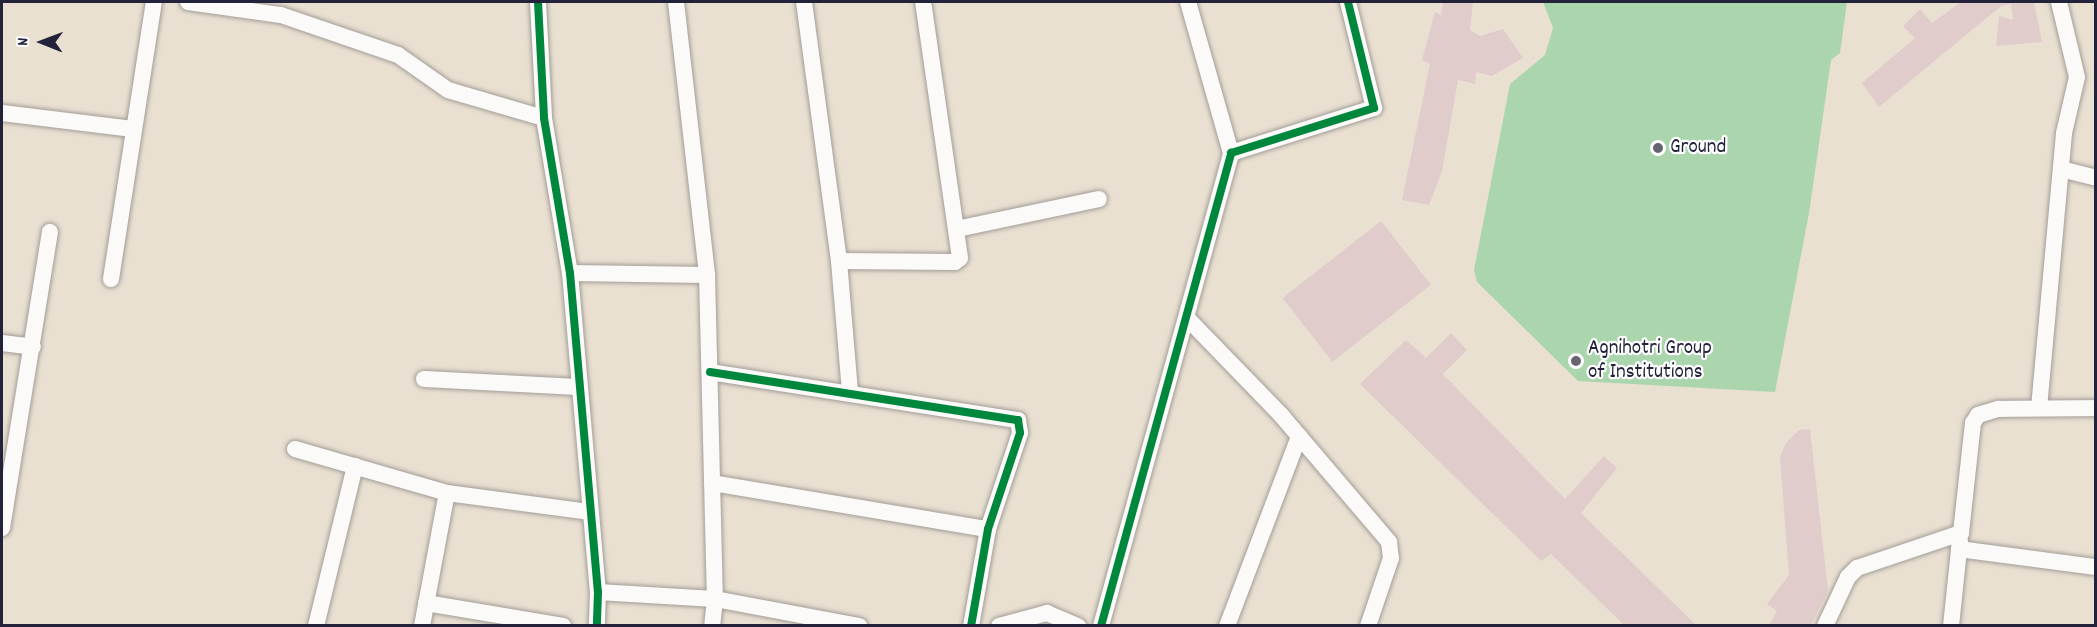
<!DOCTYPE html>
<style>
body{margin:0}
#map{position:relative;width:2097px;height:627px;overflow:hidden;background:#e9e0d1;font-family:Dekko,sans-serif}
div>[style]{position:absolute}
.green>*{inset:0;background:#aad5ad}
.building>*{inset:0;background:#e0cccb;transform-origin:0 0}
.roads{filter:drop-shadow(0 0 2px #a39d98) drop-shadow(0 0 2px #a39d98)}
.street>*{height:16px;margin:-8px;padding:0 8px;transform-origin:8px;border-radius:8px;background:#fcfaf8}
.cycleway>*{height:8px;margin:-4px;padding:0 4px;transform-origin:4px;border-radius:4px;background:#00873e}
.dots>*{width:16px;height:16px;translate:-50% -50%;box-sizing:border-box;border:3px solid #fff;border-radius:50%}
span{translate:-50% -50%;white-space:nowrap;text-align:center;line-height:1.15;-webkit-text-stroke:4.5px #fff;paint-order:stroke}
.poi-label{font-size:21px;color:#22223b}
.left{translate:0 -50%;text-align:left}
.frame{position:absolute;inset:0;border:3px solid #22223b;pointer-events:none}
.north{position:absolute;left:12px;top:12px;width:60px;height:60px;-webkit-text-stroke:4px #fff;paint-order:stroke;rotate:271deg;font-size:16px;font-weight:700;line-height:24px;text-align:center;color:#22223b}
.north::after{content:'';display:block;margin:auto;width:21px;height:27px;background:#22223b;clip-path:polygon(50% 0,100% 100%,50% 72%,0 100%)}
</style>
<div id="map">
<div class="green">
<div style="clip-path:polygon(1543px 2px,1847px 2px,1840px 53px,1831px 60px,1809px 213px,1775px 392px,1578px 381px,1477px 282px,1474px 270px,1510px 84px,1545px 55px,1553px 28px)"></div>
</div>
<div class="building">
<div style="clip-path:polygon(1443px 2px,1473px 2px,1470px 30px,1480px 36px,1503px 29px,1523px 58px,1492px 76px,1476px 72px,1475px 84px,1458px 80px,1442px 171px,1429px 205px,1402px 200px,1430px 64px,1422px 60px,1435px 12px,1441px 15px)"></div>
<div style="clip-path:polygon(1961px 2px,2034px 2px,2042px 42px,1996px 46px,1999px 16px,2013px 20px,2011px 4px,2001px 6px,1879px 107px,1862px 83px,1915px 38px,1903px 26px,1920px 9px,1932px 23px)"></div>
<div style="left:1381px;top:221px;width:81px;height:125px;rotate:52deg"></div>
<div style="clip-path:polygon(1451px 333px,1467px 350px,1443px 374px,1565px 499px,1604px 456px,1617px 468px,1581px 513px,1697px 626px,1625px 626px,1551px 554px,1541px 561px,1360px 384px,1406px 340px,1426px 358px)"></div>
<div style="clip-path:polygon(1810px 429px,1828px 591px,1810px 626px,1769px 626px,1777px 611px,1767px 604px,1789px 575px,1780px 457px,1786px 443px,1799px 430px)"></div>
</div>
<div class="roads">
<div class="street">
<div style="left:188px;top:2px;width:94px;rotate:8deg"></div>
<div style="left:281px;top:15px;width:124px;rotate:18.9deg"></div>
<div style="left:398px;top:55px;width:61px;rotate:35deg"></div>
<div style="left:448px;top:90px;width:100px;rotate:16.3deg"></div>
<div style="left:538px;top:2px;width:116px;rotate:87deg"></div>
<div style="left:544px;top:118px;width:157px;rotate:80.5deg"></div>
<div style="left:570px;top:273px;width:320px;rotate:85deg"></div>
<div style="left:598px;top:592px;width:34px;rotate:92deg"></div>
<div style="left:676px;top:2px;width:275px;rotate:83.5deg"></div>
<div style="left:707px;top:275px;width:324px;rotate:88.6deg"></div>
<div style="left:715px;top:599px;width:27px;rotate:96deg"></div>
<div style="left:804px;top:2px;width:261px;rotate:82.3deg"></div>
<div style="left:839px;top:261px;width:132px;rotate:85.2deg"></div>
<div style="left:1188px;top:2px;width:157px;rotate:74.1deg"></div>
<div style="left:2px;top:113px;width:132px;rotate:7deg"></div>
<div style="left:2061px;top:169px;width:36px;rotate:14deg"></div>
<div style="left:957px;top:229px;width:145px;rotate:-11.9deg"></div>
<div style="left:839px;top:261px;width:116px;rotate:0.5deg"></div>
<div style="left:955px;top:262px;width:6px;rotate:-39deg"></div>
<div style="left:960px;top:258px;width:259px;rotate:-98.2deg"></div>
<div style="left:570px;top:273px;width:137px;rotate:0.8deg"></div>
<div style="left:111px;top:279px;width:280px;rotate:-81.2deg"></div>
<div style="left:1187px;top:318px;width:135px;rotate:45.9deg"></div>
<div style="left:1281px;top:415px;width:167px;rotate:49.6deg"></div>
<div style="left:1389px;top:542px;width:16px;rotate:83deg"></div>
<div style="left:1391px;top:558px;width:72px;rotate:108.7deg"></div>
<div style="left:2px;top:343px;width:31px;rotate:7deg"></div>
<div style="left:710px;top:372px;width:312px;rotate:8.9deg"></div>
<div style="left:1018px;top:420px;width:13px;rotate:81deg"></div>
<div style="left:1020px;top:433px;width:101px;rotate:108.4deg"></div>
<div style="left:988px;top:529px;width:98px;rotate:99.9deg"></div>
<div style="left:424px;top:379px;width:155px;rotate:3deg"></div>
<div style="left:2039px;top:408px;width:276px;rotate:-84.8deg"></div>
<div style="left:2064px;top:133px;width:57px;rotate:-76.9deg"></div>
<div style="left:2077px;top:77px;width:77px;rotate:-103.5deg"></div>
<div style="left:295px;top:449px;width:158px;rotate:16.1deg"></div>
<div style="left:447px;top:493px;width:143px;rotate:7.6deg"></div>
<div style="left:712px;top:483px;width:280px;rotate:9.5deg"></div>
<div style="left:2px;top:528px;width:300px;rotate:-80.8deg"></div>
<div style="left:1959px;top:549px;width:138px;rotate:7.5deg"></div>
<div style="left:598px;top:592px;width:117px;rotate:3.4deg"></div>
<div style="left:715px;top:599px;width:147px;rotate:10.6deg"></div>
<div style="left:426px;top:603px;width:139px;rotate:9.5deg"></div>
<div style="left:316px;top:626px;width:165px;rotate:-76.3deg"></div>
<div style="left:422px;top:626px;width:135px;rotate:-79.4deg"></div>
<div style="left:999px;top:626px;width:50px;rotate:-15.2deg"></div>
<div style="left:1047px;top:613px;width:34px;rotate:23deg"></div>
<div style="left:1101px;top:626px;width:491px;rotate:-74.6deg"></div>
<div style="left:1231px;top:153px;width:150px;rotate:-17.5deg"></div>
<div style="left:1374px;top:108px;width:109px;rotate:-103.8deg"></div>
<div style="left:1227px;top:626px;width:203px;rotate:-69.2deg"></div>
<div style="left:1825px;top:626px;width:54px;rotate:-64.9deg"></div>
<div style="left:1848px;top:577px;width:13px;rotate:-45deg"></div>
<div style="left:1857px;top:568px;width:110px;rotate:-18.6deg"></div>
<div style="left:1961px;top:533px;width:111px;rotate:-83.8deg"></div>
<div style="left:1973px;top:423px;width:9px;rotate:-58deg"></div>
<div style="left:1978px;top:415px;width:21px;rotate:-17deg"></div>
<div style="left:1998px;top:409px;width:98px;rotate:-0.6deg"></div>
<div style="left:1951px;top:626px;width:86px;rotate:-84deg"></div>
</div>
</div>
<div class="cycleway">
<div style="left:538px;top:2px;width:116px;rotate:87deg"></div>
<div style="left:544px;top:118px;width:157px;rotate:80.5deg"></div>
<div style="left:570px;top:273px;width:320px;rotate:85deg"></div>
<div style="left:598px;top:592px;width:34px;rotate:92deg"></div>
<div style="left:710px;top:372px;width:312px;rotate:8.9deg"></div>
<div style="left:1018px;top:420px;width:13px;rotate:81deg"></div>
<div style="left:1020px;top:433px;width:101px;rotate:108.4deg"></div>
<div style="left:988px;top:529px;width:98px;rotate:99.9deg"></div>
<div style="left:1101px;top:626px;width:491px;rotate:-74.6deg"></div>
<div style="left:1231px;top:153px;width:150px;rotate:-17.5deg"></div>
<div style="left:1374px;top:108px;width:109px;rotate:-103.8deg"></div>
</div>
<div class="dots">
<div style="left:1658px;top:148px;background:#686470"></div>
<div style="left:1576px;top:361px;background:#686470"></div>
</div>
<div class="poi-label">
<span class="left" style="left:1670px;top:148px">Ground</span>
<span class="left" style="left:1588px;top:361px">Agnihotri Group<br>of Institutions</span>
</div>
<div class="frame"></div>
<div class="north">N</div>
</div>
